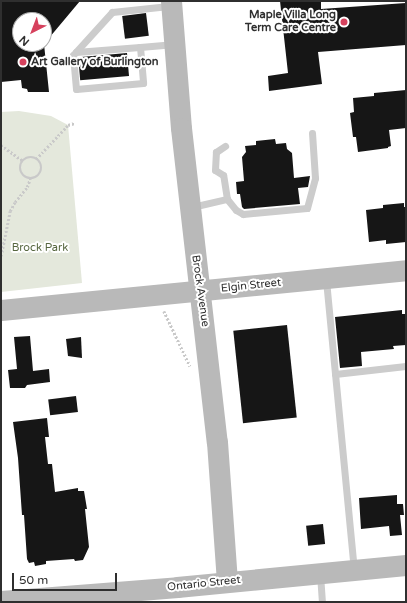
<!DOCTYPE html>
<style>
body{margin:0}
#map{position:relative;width:407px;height:603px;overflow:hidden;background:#fff;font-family:"Varela Round",sans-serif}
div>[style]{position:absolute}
.green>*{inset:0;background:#e4e8dc}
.building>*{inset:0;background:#161616;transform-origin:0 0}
.path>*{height:2.5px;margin-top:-1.25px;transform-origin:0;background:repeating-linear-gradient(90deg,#c9c9c9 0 2px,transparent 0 4px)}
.path>.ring{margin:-1.25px;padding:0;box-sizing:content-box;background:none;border:2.5px solid #c9c9c9;border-radius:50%}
.lane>*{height:7px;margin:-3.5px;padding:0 3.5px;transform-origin:3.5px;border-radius:3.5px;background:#ccc}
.secondary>*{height:21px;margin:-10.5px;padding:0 10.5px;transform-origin:10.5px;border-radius:10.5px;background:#b9b9b9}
.dots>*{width:11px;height:11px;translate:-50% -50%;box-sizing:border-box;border:2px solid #fff;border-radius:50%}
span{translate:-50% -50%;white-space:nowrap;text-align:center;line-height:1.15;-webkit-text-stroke:4px #fff;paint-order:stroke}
.poi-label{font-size:11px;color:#2f2f2f;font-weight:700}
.right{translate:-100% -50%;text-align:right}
.left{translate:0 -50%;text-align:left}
.park-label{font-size:11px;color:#576740}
.street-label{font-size:11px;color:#2f2f2f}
.frame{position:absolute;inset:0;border:2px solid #2f2f2f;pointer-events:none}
.north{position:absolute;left:12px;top:12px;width:40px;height:40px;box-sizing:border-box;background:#fff;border:1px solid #acacac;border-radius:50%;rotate:222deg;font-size:11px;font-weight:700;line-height:16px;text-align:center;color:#2f2f2f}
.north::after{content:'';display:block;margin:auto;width:14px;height:18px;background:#d6415d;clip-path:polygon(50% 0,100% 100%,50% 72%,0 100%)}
.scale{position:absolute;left:12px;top:573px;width:105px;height:18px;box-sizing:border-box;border:2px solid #2f2f2f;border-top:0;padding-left:5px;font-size:12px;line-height:14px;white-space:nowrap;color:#2f2f2f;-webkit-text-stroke:3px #fff;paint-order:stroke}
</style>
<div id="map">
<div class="green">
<div style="clip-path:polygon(19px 111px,51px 116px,68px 125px,82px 283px,1px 292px,1px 112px)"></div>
</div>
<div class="building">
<div style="clip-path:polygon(1px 1px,80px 1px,44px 44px,44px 20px,20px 20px,20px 44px,44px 44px,49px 92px,28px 92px,27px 89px,22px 88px,21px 80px,1px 82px)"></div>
<div style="clip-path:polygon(280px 1px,321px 1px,321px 9px,406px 3px,406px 45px,318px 52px,322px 84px,269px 91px,268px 76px,288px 73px)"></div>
<div style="left:146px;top:13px;width:23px;height:24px;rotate:83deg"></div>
<div style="left:127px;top:53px;width:23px;height:49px;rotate:85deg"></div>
<div style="clip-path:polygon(406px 90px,406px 128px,389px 130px,391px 146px,388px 147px,388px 148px,358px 152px,356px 137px,353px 137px,350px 113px,354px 112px,353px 98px,374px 96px,374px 93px)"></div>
<div style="clip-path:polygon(275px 139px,276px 144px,286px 143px,287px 149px,292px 153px,294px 178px,310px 176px,308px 187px,298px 188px,300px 204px,244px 209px,242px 207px,240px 194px,237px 194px,236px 182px,244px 181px,242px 157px,246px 152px,245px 146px,256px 145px,256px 141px)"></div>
<div style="clip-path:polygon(404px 203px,404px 207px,406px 207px,406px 242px,386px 244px,386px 240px,369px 242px,366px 210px,383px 208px,383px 205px)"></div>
<div style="clip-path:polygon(402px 310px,402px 314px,406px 314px,406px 345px,393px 346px,394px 349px,361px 352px,362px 366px,340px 368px,335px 317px)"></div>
<div style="left:287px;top:325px;width:93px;height:54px;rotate:84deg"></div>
<div style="clip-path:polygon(30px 336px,33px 371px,49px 369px,50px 382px,27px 385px,25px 388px,10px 388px,8px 370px,17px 369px,14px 337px)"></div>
<div style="clip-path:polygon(81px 337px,82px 358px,68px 356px,66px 339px)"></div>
<div style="left:76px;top:396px;width:16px;height:28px;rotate:83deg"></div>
<div style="clip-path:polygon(47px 418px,49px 437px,45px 437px,48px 464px,52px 464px,55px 492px,78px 488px,78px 491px,84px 491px,87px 509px,85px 509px,89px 547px,83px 560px,75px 561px,74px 559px,46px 561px,46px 564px,35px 566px,34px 562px,29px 563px,27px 559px,24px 515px,22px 515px,18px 458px,13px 422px)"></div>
<div style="clip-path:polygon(397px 495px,397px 504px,403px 504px,404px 515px,400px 515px,402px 535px,390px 536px,389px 526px,361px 529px,359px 498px)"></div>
<div style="left:323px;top:524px;width:20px;height:17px;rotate:84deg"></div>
</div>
<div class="path">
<div style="left:1px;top:145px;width:27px;rotate:36deg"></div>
<div class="ring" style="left:20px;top:157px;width:19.5px;height:19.5px"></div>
<div style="left:36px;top:159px;width:47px;rotate:-46.7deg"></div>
<div style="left:68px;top:125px;width:7px;rotate:-16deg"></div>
<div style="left:1px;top:256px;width:46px;rotate:-78.7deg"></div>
<div style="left:10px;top:211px;width:10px;rotate:-61deg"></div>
<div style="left:15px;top:202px;width:19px;rotate:-51deg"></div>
<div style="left:27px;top:187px;width:9px;rotate:-69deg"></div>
<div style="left:164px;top:311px;width:61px;rotate:64.7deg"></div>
</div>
<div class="lane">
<div style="left:140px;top:47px;width:32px;rotate:-5deg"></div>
<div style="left:76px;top:52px;width:64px;rotate:-4.5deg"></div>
<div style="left:140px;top:47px;width:36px;rotate:85deg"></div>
<div style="left:143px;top:83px;width:67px;rotate:174.9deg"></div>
<div style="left:76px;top:89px;width:34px;rotate:-95deg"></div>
<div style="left:73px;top:55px;width:58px;rotate:-47.8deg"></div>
<div style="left:112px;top:12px;width:57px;rotate:-6deg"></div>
<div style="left:227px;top:199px;width:14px;rotate:51deg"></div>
<div style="left:236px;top:210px;width:8px;rotate:30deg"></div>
<div style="left:243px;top:214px;width:64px;rotate:-5.4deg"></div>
<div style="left:307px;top:208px;width:31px;rotate:-75deg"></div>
<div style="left:315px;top:178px;width:45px;rotate:-93.8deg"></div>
<div style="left:192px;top:207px;width:36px;rotate:-13deg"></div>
<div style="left:227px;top:199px;width:24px;rotate:-99deg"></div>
<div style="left:223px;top:175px;width:9px;rotate:-148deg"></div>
<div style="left:215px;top:170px;width:18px;rotate:-87deg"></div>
<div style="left:216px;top:152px;width:11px;rotate:-34deg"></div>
<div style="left:326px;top:280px;width:290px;rotate:84.5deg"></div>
<div style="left:335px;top:374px;width:71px;rotate:-6.4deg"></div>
<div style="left:320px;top:574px;width:28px;rotate:86deg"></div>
</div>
<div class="secondary">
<div style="left:171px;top:1px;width:127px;rotate:85.5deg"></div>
<div style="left:181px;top:128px;width:316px;rotate:83.5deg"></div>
<div style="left:217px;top:442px;width:140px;rotate:85.9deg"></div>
<div style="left:1px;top:310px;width:407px;rotate:-5.6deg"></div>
<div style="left:1px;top:601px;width:177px;rotate:-4.5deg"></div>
<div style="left:177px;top:587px;width:230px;rotate:-5.5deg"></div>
</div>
<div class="dots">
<div style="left:344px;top:22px;background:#d6415d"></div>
<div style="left:23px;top:62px;background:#d6415d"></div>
</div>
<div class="poi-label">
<span class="right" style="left:336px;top:22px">Maple Villa Long<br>Term Care Centre</span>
<span class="left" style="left:31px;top:62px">Art Gallery of Burlington</span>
</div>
<div class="park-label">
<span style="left:40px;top:248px">Brock Park</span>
</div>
<div class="street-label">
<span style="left:251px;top:286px;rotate:-6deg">Elgin Street</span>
<span style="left:200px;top:291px;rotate:82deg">Brock Avenue</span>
<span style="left:204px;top:584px;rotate:-6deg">Ontario Street</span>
</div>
<div class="frame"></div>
<div class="north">N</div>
<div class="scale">50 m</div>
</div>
